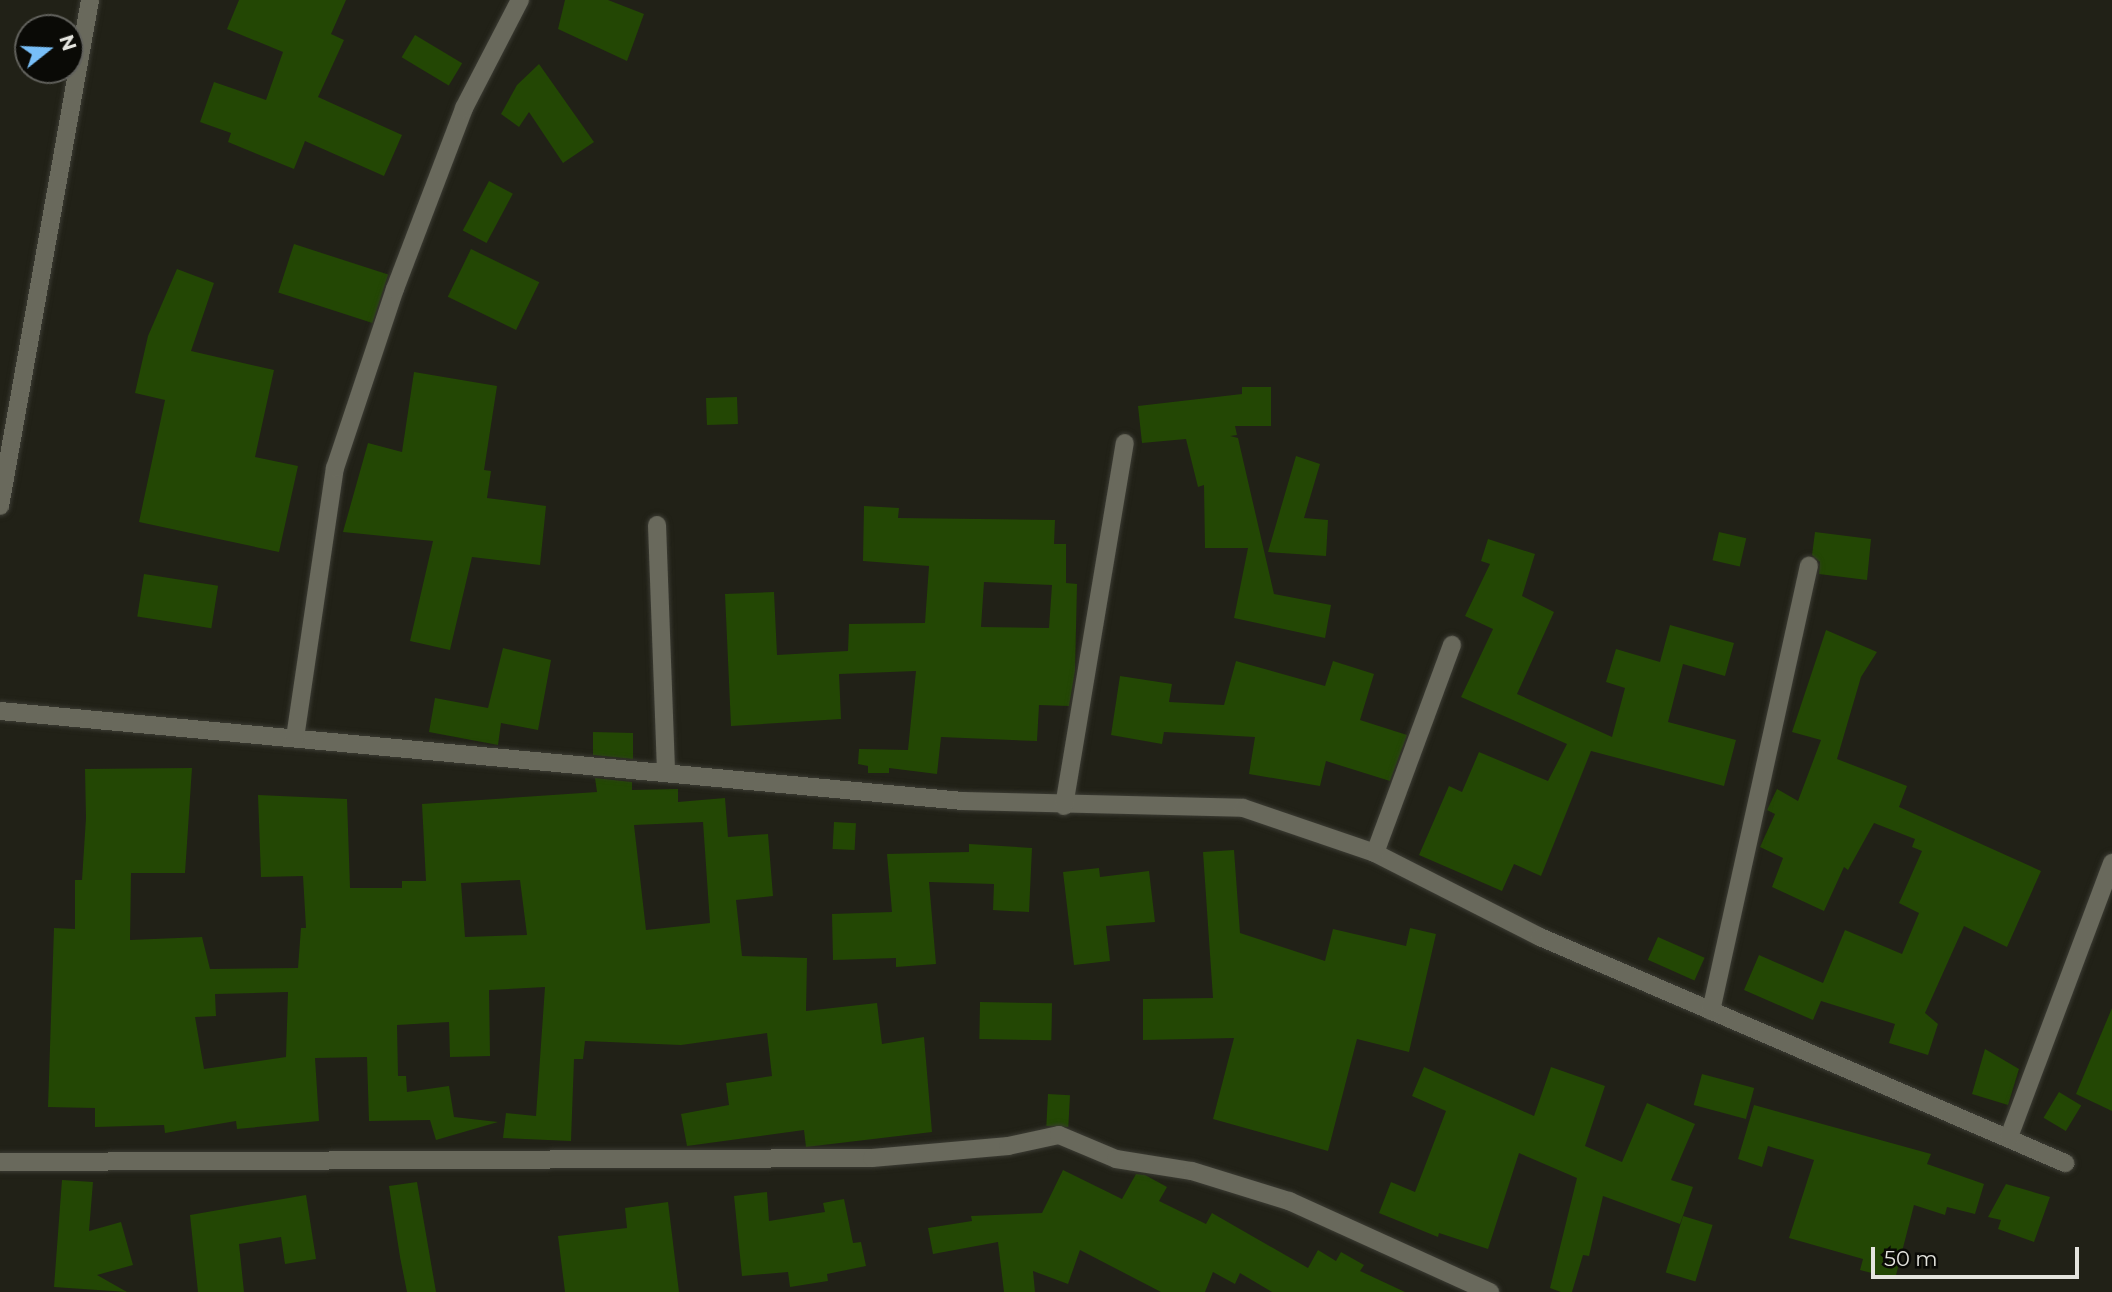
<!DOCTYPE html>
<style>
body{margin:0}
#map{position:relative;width:2112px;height:1292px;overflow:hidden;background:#212117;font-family:Montserrat,sans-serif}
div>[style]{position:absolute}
.building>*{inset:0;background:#234704;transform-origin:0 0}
.roads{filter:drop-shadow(0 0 2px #3b3b33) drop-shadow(0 0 2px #3b3b33)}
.minor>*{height:18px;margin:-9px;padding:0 9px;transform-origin:9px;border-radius:9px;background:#69695c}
span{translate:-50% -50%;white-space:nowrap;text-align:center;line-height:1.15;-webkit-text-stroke:7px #0a0a06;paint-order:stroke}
.north{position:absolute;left:14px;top:14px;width:70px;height:70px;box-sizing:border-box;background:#0a0a06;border:2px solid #61615c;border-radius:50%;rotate:72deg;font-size:19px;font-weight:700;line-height:28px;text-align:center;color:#e4e4de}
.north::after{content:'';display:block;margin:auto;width:24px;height:32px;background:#78bff8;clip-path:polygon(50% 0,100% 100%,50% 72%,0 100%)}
.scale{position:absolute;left:1871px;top:1247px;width:208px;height:32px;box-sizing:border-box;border:4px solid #e4e4de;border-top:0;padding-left:9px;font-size:21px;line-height:24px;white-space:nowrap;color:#e4e4de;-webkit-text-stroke:5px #0a0a06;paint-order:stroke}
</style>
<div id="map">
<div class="building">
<div style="clip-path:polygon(239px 0,346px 0,331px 34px,344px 40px,318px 97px,402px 135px,384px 176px,305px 141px,294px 169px,228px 142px,231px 133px,200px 122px,214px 82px,266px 100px,283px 52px,227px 29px)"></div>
<div style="clip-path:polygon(565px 0,608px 0,644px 14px,627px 61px,558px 29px)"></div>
<div style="left:415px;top:35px;width:55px;height:26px;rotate:31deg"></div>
<div style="clip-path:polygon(539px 64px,594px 142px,563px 163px,529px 112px,519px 127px,501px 114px,517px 85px)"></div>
<div style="left:489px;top:181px;width:27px;height:56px;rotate:28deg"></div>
<div style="left:294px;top:244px;width:99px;height:51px;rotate:18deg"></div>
<div style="left:471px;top:249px;width:76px;height:53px;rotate:26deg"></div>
<div style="clip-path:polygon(177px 269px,214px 283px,191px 351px,274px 370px,255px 457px,298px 466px,279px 552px,139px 522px,165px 400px,135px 393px,148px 336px)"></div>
<div style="clip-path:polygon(414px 372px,497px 386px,484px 470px,491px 471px,487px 498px,546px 506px,540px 565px,472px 557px,450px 650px,410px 641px,433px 541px,343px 532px,368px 443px,402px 452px)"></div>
<div style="clip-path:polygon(1242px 387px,1271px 387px,1271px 426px,1235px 426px,1237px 435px,1230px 436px,1238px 438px,1274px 594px,1331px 605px,1325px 638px,1234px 618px,1248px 548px,1205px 548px,1204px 485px,1198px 487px,1186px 439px,1142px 443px,1138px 406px,1242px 394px)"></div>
<div style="left:737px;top:397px;width:27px;height:31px;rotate:88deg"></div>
<div style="clip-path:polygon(1296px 456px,1320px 464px,1304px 518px,1328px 520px,1326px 556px,1268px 552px)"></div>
<div style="clip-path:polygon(evenodd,864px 506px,899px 508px,898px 518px,1055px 520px,1054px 544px,1066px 544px,1066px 583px,1077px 584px,1075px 671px,1069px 706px,1039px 705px,1037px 741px,941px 737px,937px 774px,889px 768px,889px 773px,868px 773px,868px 766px,858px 764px,859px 749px,908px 750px,916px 671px,839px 674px,841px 719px,731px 726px,725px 594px,774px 592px,777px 655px,848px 651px,849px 624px,925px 623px,929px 566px,863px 561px,864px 506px,984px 582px,1052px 585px,1049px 628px,981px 627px,984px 582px)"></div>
<div style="left:1719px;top:532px;width:28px;height:29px;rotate:13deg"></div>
<div style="clip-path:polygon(1815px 532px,1871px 539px,1867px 580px,1819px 574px,1820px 562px,1812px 555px)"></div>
<div style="clip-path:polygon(1488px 539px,1535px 554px,1522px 596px,1554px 612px,1517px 694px,1612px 737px,1625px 688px,1606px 682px,1616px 649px,1660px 662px,1670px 625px,1734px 643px,1725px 676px,1683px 664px,1668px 722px,1736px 740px,1724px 786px,1591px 751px,1541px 876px,1514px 864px,1502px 891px,1419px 855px,1449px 786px,1462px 792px,1479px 752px,1548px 781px,1567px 744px,1461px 697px,1493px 629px,1465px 616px,1490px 564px,1481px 561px)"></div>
<div style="left:144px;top:574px;width:75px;height:43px;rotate:9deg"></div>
<div style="clip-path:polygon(1826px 630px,1877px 652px,1861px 677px,1837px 759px,1907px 786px,1899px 807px,2041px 871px,2007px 947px,1964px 926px,1925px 1013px,1938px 1024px,1928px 1055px,1889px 1043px,1895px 1024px,1821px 1001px,1813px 1020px,1744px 990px,1759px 955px,1823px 983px,1845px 930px,1902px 954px,1919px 913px,1899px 903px,1922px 851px,1912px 847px,1915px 839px,1874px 823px,1848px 870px,1844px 867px,1824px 911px,1772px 887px,1783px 858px,1760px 847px,1775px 814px,1767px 810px,1777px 789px,1798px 801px,1821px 740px,1792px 732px)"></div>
<div style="clip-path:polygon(503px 648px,551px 660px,538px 730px,501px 723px,498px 745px,429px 732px,435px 698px,488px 708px)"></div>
<div style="clip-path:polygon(1236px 661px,1325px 686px,1333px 661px,1374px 674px,1360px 720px,1407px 735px,1390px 781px,1326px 761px,1320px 786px,1249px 774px,1255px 737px,1164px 732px,1162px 744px,1111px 735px,1120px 676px,1172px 684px,1169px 702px,1224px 705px)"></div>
<div style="clip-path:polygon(593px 732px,633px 733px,633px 759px,593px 755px)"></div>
<div style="clip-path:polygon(evenodd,192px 768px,185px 873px,131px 873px,130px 940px,202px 937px,210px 969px,298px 968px,301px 928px,306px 928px,303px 876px,261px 877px,258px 795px,347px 799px,350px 888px,402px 888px,402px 881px,426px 881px,422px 804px,597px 792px,595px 778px,632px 782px,632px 790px,678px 789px,678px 802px,725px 798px,728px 837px,768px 834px,773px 896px,736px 900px,742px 956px,807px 958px,806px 1011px,877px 1003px,882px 1044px,924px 1037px,932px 1132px,806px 1147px,804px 1130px,687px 1146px,681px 1114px,729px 1105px,726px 1083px,772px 1076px,767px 1033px,681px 1045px,585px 1041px,583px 1059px,574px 1059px,571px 1141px,503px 1138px,506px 1113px,536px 1116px,545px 987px,489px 990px,490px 1056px,450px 1057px,449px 1022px,397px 1025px,398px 1076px,406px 1076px,407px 1092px,449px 1086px,454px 1117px,498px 1122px,436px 1140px,430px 1120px,369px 1121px,367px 1057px,315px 1058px,319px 1121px,237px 1129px,236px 1121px,165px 1133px,164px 1125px,95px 1127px,95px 1108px,48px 1107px,54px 928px,75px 929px,75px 880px,82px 880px,86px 818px,85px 769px,192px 768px,703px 822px,710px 923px,646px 930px,634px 825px,703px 822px,192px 768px,520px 880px,527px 935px,465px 937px,461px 883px,520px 880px,192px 768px,288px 992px,286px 1057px,204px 1069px,195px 1017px,216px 1016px,215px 994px,288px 992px)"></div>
<div style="left:834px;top:822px;width:22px;height:27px;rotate:3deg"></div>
<div style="clip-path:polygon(969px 844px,1032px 848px,1029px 912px,993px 910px,994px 884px,929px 882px,936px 964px,896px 967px,896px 958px,833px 960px,832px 914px,892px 912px,887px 854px,969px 852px)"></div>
<div style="clip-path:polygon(1234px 850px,1240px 933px,1325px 961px,1333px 929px,1406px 946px,1410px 928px,1436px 934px,1409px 1052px,1357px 1039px,1328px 1151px,1213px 1119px,1234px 1038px,1143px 1040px,1143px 999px,1213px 998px,1203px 852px)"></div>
<div style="clip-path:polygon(1099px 868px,1100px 877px,1149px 871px,1155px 922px,1106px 926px,1110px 961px,1074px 965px,1063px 872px)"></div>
<div style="left:1658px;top:937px;width:51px;height:25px;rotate:24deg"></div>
<div style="left:980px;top:1002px;width:72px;height:37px;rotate:1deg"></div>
<div style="clip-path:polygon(2112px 1008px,2112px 1111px,2076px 1094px)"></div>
<div style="clip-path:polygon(1985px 1049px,2019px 1069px,2008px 1105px,1972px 1094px)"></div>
<div style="clip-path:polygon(1424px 1067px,1534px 1116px,1551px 1067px,1605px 1086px,1585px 1146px,1622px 1162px,1647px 1103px,1695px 1124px,1671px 1180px,1693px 1187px,1680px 1224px,1603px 1196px,1589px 1256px,1583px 1255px,1572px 1292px,1561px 1292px,1550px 1288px,1577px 1178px,1519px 1153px,1488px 1249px,1439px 1233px,1438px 1237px,1379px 1213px,1391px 1182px,1415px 1192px,1446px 1111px,1412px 1096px)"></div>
<div style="left:1702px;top:1074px;width:54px;height:32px;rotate:15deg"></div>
<div style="left:2059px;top:1092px;width:26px;height:30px;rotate:31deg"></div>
<div style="left:1048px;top:1094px;width:22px;height:32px;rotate:3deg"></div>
<div style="clip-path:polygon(1754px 1105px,1931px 1154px,1927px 1164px,1984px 1184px,1975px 1214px,1947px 1207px,1945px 1215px,1914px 1205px,1895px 1279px,1860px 1270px,1863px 1259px,1789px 1238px,1814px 1160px,1768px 1146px,1762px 1167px,1738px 1159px)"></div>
<div style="clip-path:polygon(1063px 1170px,1122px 1199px,1136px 1174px,1145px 1175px,1167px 1187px,1159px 1201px,1206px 1224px,1212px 1213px,1308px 1268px,1318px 1250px,1336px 1261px,1341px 1252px,1364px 1265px,1360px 1271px,1405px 1292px,1272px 1292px,1240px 1273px,1235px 1284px,1213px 1272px,1205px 1292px,1161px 1292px,1080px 1250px,1068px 1284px,1033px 1271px,1035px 1292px,1004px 1292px,998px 1242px,933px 1254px,928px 1228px,972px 1221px,971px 1216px,1042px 1213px)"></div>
<div style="clip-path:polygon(62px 1180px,93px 1182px,89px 1231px,121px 1222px,133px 1265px,97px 1275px,127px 1292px,54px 1287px)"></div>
<div style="clip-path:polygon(417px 1182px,436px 1292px,407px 1292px,400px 1257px,389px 1186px)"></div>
<div style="clip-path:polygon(2006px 1184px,2050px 1197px,2034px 1242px,1998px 1229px,2001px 1220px,1988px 1217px)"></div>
<div style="clip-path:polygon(767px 1192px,769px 1221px,825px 1212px,823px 1203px,844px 1199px,853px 1243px,861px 1242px,866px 1266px,827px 1274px,828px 1281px,790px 1287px,788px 1272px,742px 1276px,734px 1196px)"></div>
<div style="clip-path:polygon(306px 1195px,316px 1259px,285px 1264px,281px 1237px,239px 1244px,244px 1292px,198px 1292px,190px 1215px)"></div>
<div style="clip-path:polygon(668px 1202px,679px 1292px,565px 1292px,558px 1236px,627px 1228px,625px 1208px)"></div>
<div style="left:1683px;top:1216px;width:31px;height:59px;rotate:17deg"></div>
</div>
<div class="roads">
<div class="minor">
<div style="left:0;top:506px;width:514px;rotate:-79.91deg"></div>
<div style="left:657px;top:525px;width:246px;rotate:87.9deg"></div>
<div style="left:0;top:711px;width:966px;rotate:5.34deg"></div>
<div style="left:962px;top:801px;width:281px;rotate:1.4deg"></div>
<div style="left:1243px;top:808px;width:139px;rotate:18.8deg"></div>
<div style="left:1375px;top:853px;width:185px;rotate:27deg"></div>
<div style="left:1540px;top:937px;width:572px;rotate:23.29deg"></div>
<div style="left:295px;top:738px;width:273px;rotate:-81.6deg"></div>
<div style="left:335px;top:468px;width:189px;rotate:-71.5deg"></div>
<div style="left:395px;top:289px;width:194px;rotate:-69.1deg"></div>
<div style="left:464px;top:108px;width:122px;rotate:-62.6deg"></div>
<div style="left:1064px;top:806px;width:368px;rotate:-80.5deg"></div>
<div style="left:1375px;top:853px;width:222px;rotate:-69.7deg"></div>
<div style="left:1711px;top:1011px;width:456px;rotate:-77.6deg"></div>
<div style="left:2009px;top:1137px;width:293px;rotate:-69.4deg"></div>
<div style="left:0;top:1162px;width:872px;rotate:-0.26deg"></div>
<div style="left:872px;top:1158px;width:137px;rotate:-5deg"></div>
<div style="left:1008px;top:1146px;width:52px;rotate:-12.2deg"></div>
<div style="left:1059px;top:1135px;width:62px;rotate:22.8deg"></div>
<div style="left:1116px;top:1159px;width:77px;rotate:9deg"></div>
<div style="left:1192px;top:1171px;width:102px;rotate:17.2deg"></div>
<div style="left:1289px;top:1201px;width:221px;rotate:24.4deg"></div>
</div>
</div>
<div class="north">N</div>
<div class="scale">50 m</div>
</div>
